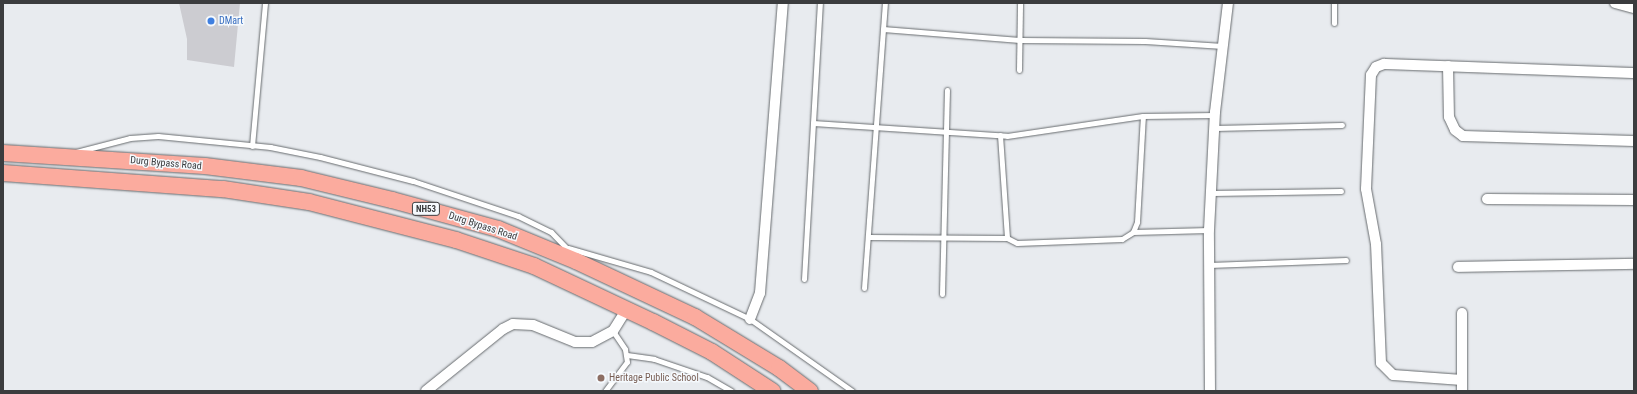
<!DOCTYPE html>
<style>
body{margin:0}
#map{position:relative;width:1637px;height:394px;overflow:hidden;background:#e8ebef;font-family:"Roboto Condensed",sans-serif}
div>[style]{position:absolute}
.building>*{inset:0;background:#ccccd1}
.roads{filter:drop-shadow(0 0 1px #676b6e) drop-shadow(0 0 1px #676b6e)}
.service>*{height:5px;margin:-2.5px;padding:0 2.5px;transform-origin:2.5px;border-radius:2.5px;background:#fff}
.minor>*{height:10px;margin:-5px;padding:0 5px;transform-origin:5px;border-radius:5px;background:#fff}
.trunk>*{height:16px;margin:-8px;padding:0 8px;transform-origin:8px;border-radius:8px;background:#fbab9e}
.dots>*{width:11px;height:11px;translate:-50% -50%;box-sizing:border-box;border:2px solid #f5f9fd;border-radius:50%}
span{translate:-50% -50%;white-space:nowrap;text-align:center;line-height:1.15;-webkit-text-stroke:3px #f5f9fd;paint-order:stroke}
.shield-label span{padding:1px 3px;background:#f5f9fd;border:1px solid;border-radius:3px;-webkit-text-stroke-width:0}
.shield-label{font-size:9px;color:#3b3c3e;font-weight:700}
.shop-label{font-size:10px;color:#366cbe}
.left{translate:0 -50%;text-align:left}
.street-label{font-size:10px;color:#3b3c3e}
.education-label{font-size:10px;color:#785e54}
.frame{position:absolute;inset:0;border:4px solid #3b3c3e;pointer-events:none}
</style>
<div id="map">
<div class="building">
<div style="clip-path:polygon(179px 3px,240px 3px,234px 67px,187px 60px,187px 39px)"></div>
</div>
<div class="roads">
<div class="service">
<div style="left:1334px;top:23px;width:20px;rotate:-90deg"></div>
<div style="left:883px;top:29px;width:137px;rotate:4.6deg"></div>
<div style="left:1020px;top:40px;width:125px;rotate:0.5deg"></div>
<div style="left:1145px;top:41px;width:78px;rotate:3.7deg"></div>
<div style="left:1019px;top:70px;width:67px;rotate:-89.1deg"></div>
<div style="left:813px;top:123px;width:194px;rotate:3.8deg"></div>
<div style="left:1007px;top:136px;width:137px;rotate:-8.4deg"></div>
<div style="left:1143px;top:116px;width:72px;rotate:-0.8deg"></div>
<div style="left:1215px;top:128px;width:127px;rotate:-1.4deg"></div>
<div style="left:1000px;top:135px;width:103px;rotate:86.1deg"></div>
<div style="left:1007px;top:238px;width:11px;rotate:27deg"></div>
<div style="left:1017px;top:243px;width:105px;rotate:-2.2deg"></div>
<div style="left:1122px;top:239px;width:13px;rotate:-32deg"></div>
<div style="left:1133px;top:232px;width:11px;rotate:-68deg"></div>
<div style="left:1137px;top:222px;width:106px;rotate:-86.8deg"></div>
<div style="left:252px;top:146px;width:144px;rotate:-84.8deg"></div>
<div style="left:76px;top:152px;width:56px;rotate:-14.5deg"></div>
<div style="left:130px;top:138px;width:28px;rotate:-4deg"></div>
<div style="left:158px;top:136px;width:113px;rotate:5.6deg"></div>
<div style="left:270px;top:147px;width:51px;rotate:11.3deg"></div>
<div style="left:320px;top:157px;width:96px;rotate:14.5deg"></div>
<div style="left:413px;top:181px;width:111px;rotate:18.4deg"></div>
<div style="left:518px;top:216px;width:37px;rotate:26deg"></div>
<div style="left:551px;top:232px;width:30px;rotate:46deg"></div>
<div style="left:1212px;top:193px;width:129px;rotate:-0.9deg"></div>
<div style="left:1133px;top:232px;width:76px;rotate:-1.5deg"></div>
<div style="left:868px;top:237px;width:139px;rotate:0.4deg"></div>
<div style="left:568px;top:248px;width:86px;rotate:16.1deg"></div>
<div style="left:651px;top:272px;width:110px;rotate:25.4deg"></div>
<div style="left:750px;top:319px;width:125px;rotate:35.2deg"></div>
<div style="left:1209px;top:265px;width:137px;rotate:-2.1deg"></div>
<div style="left:804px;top:279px;width:276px;rotate:-86.7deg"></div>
<div style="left:864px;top:288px;width:286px;rotate:-85.8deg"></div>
<div style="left:942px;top:294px;width:204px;rotate:-88.6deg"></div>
<div style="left:627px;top:355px;width:27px;rotate:8deg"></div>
<div style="left:654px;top:359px;width:56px;rotate:18.8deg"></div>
<div style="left:707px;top:377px;width:28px;rotate:30deg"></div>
<div style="left:605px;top:391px;width:36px;rotate:-53deg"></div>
<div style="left:627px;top:362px;width:13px;rotate:-99deg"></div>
<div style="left:625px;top:349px;width:22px;rotate:-124deg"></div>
</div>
<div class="minor">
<div style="left:1615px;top:3px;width:20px;rotate:15deg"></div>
<div style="left:1448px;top:66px;width:51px;rotate:88.9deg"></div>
<div style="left:1449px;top:117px;width:14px;rotate:65deg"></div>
<div style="left:1455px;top:130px;width:10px;rotate:37deg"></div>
<div style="left:1463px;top:136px;width:171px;rotate:1.7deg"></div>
<div style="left:1487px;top:199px;width:147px;rotate:0.4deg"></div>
<div style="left:1458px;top:267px;width:176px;rotate:-1deg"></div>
<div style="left:750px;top:319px;width:28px;rotate:-69deg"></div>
<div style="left:760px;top:293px;width:291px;rotate:-85.5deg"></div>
<div style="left:1462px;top:380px;width:69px;rotate:-175.9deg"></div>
<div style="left:1393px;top:375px;width:17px;rotate:-135deg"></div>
<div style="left:1381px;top:363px;width:119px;rotate:-92.4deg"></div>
<div style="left:1376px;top:244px;width:56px;rotate:-100.3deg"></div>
<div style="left:1366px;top:189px;width:114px;rotate:-87.5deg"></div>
<div style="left:1371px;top:75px;width:9px;rotate:-58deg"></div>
<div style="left:1376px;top:67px;width:9px;rotate:-21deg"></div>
<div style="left:1384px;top:64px;width:250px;rotate:2.1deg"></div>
<div style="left:426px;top:391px;width:99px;rotate:-38.8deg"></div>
<div style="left:503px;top:329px;width:11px;rotate:-27deg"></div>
<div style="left:513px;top:324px;width:20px;rotate:3deg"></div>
<div style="left:533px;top:325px;width:45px;rotate:22deg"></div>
<div style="left:575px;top:342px;width:17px"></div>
<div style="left:592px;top:342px;width:24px;rotate:-28deg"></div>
<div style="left:613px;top:331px;width:25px;rotate:-58deg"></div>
<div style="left:1210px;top:391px;width:161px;rotate:-90.4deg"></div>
<div style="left:1209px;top:230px;width:118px;rotate:-87.1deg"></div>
<div style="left:1215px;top:112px;width:110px;rotate:-83.2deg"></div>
<div style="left:1462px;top:391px;width:78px;rotate:-90deg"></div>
</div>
<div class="trunk">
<div style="left:3px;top:153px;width:202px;rotate:3.7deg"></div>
<div style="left:205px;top:166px;width:97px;rotate:7.1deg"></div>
<div style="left:301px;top:178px;width:94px;rotate:13.6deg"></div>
<div style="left:392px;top:200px;width:110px;rotate:15.3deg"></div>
<div style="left:498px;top:229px;width:84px;rotate:22.3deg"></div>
<div style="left:576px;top:261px;width:132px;rotate:25.2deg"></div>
<div style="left:695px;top:317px;width:98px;rotate:31.3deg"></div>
<div style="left:779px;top:368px;width:39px;rotate:37deg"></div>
<div style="left:3px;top:173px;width:221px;rotate:4.2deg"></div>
<div style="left:223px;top:189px;width:87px;rotate:8.6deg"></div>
<div style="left:309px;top:202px;width:152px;rotate:14.5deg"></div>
<div style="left:456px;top:240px;width:82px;rotate:18.4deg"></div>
<div style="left:534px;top:266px;width:132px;rotate:25.2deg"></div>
<div style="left:653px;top:322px;width:66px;rotate:27deg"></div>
<div style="left:712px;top:352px;width:72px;rotate:33deg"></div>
</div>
</div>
<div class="dots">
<div style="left:211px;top:21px;background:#3f7fe0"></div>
<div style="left:601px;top:378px;background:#8d6e63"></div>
</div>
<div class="shield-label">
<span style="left:426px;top:209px">NH53</span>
</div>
<div class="shop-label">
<span class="left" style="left:219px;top:21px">DMart</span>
</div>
<div class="street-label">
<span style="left:166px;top:163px;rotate:5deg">Durg Bypass Road</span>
<span style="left:483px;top:226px;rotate:18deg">Durg Bypass Road</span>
</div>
<div class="education-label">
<span class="left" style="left:609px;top:378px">Heritage Public School</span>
</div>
<div class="frame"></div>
</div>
